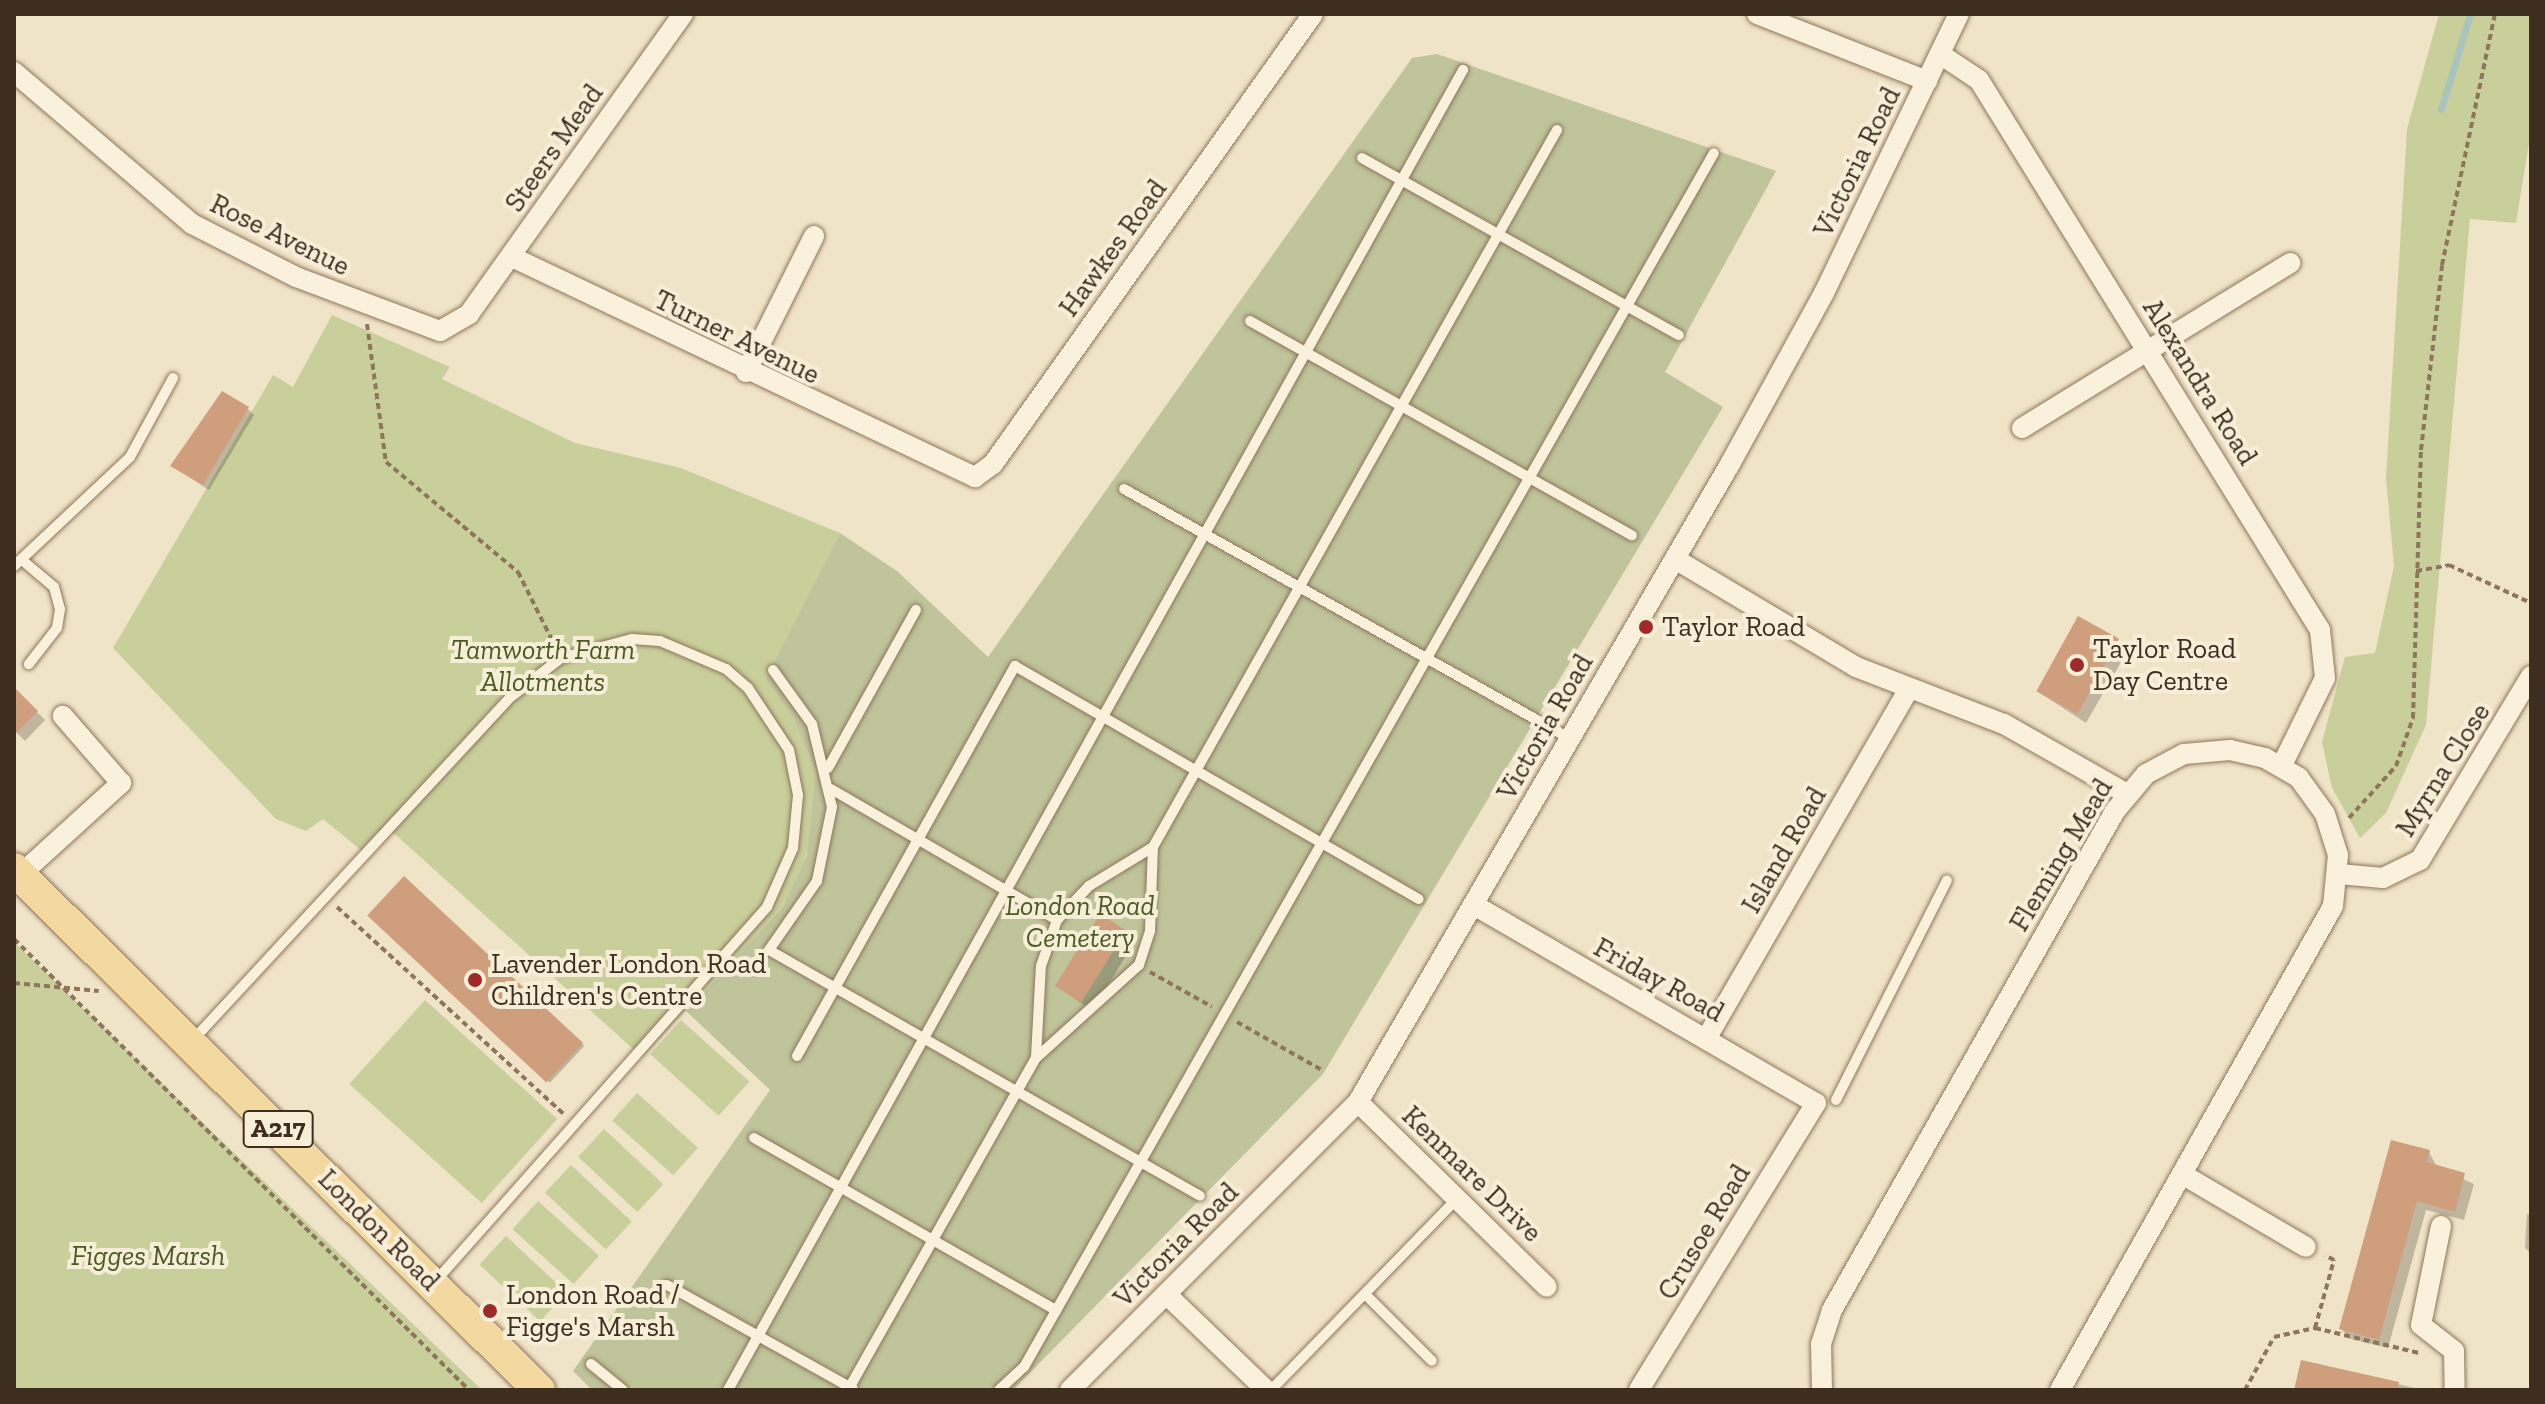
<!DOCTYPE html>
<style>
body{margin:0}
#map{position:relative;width:2545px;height:1404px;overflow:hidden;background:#f0e4c8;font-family:"Zilla Slab",serif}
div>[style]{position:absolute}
.green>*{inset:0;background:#c9cf9b;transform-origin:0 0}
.cemetery>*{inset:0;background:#bfc49a}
.shadow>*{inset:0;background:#0003;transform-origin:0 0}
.stream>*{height:7px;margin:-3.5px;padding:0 3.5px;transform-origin:3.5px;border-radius:3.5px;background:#a9c4bc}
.building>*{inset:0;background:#cf9f7d;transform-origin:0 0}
.path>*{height:4px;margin-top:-2px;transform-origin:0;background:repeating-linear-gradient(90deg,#8d765c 0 6px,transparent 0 10px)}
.roads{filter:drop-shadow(0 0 2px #8d765c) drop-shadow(0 0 2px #8d765c)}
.lane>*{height:10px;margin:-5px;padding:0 5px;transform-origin:5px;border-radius:5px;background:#faf1dc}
.street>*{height:20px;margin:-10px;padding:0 10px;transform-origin:10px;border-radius:10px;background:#faf1dc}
.primary>*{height:32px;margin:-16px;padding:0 16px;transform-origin:16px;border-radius:16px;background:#f3d9a0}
.dots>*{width:22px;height:22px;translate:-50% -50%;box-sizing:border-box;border:4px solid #f7eed8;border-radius:50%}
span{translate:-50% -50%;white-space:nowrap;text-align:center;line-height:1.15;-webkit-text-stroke:8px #f7eed8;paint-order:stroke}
.shield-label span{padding:2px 6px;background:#f7eed8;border:2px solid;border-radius:6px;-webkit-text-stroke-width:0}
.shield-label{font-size:26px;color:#3d2e20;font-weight:700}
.street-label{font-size:28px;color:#3d2e20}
.poi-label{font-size:28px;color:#3d2e20}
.left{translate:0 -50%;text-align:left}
.park-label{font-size:28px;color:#4d5a26;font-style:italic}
.frame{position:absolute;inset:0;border:16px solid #3d2e20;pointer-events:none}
</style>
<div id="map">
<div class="green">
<div style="clip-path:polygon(2439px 14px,2531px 14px,2531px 131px,2516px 223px,2470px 219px,2426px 725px,2386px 813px,2360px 838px,2332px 788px,2322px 742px,2345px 657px,2375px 653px,2394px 566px,2386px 478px,2407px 129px)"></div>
<div style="clip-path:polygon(332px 315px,450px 367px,442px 379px,575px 443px,681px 468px,840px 533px,767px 679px,793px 715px,816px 772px,814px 831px,799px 877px,783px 907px,642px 1057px,386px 826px,362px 851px,323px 819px,306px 831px,276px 819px,113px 648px,273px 375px,293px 387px)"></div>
<div style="clip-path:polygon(14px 942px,482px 1390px,14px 1390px)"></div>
<div style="left:425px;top:1000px;width:178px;height:113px;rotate:42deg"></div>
<div style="left:681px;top:1020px;width:92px;height:46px;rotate:42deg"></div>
<div style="left:637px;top:1093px;width:82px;height:37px;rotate:42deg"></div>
<div style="left:604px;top:1129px;width:81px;height:38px;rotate:43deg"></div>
<div style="left:571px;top:1165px;width:83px;height:38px;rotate:43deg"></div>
<div style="left:538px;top:1201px;width:82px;height:38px;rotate:42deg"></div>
<div style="left:506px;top:1236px;width:83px;height:39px;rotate:43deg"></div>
</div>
<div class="cemetery">
<div style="clip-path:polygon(1437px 54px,1776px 171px,1665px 372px,1723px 407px,1323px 1074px,1013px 1390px,592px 1390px,573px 1371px,770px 1090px,686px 1011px,783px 907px,807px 855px,816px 772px,793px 716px,766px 679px,840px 533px,897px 571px,988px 657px,1412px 58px)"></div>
</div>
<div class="shadow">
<div style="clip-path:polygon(248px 409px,254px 415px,209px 490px,172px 466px)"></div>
<div style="clip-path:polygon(2118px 641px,2128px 650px,2086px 723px,2037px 691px)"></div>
<div style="clip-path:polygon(14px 689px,45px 720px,25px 741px,14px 730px)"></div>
<div style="left:405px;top:879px;width:245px;height:50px;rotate:43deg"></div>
<div style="clip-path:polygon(1125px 931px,1135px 941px,1092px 1011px,1059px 987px)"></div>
<div style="clip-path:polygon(2429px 1152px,2437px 1167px,2474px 1184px,2464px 1220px,2426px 1210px,2388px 1348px,2351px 1339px,2341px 1329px)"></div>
<div style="clip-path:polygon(2527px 1214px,2531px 1215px,2531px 1254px,2525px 1248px)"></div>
<div style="clip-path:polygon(2303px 1363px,2424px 1390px,2296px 1390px)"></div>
</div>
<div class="stream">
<div style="left:2441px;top:109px;width:99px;rotate:-73deg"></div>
</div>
<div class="building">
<div style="clip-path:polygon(222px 391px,249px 407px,203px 485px,170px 466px)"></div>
<div style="left:2078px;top:616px;width:47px;height:86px;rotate:29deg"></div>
<div style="clip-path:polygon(14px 687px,38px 711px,14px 735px)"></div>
<div style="left:404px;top:876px;width:245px;height:54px;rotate:43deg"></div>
<div style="left:1100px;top:914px;width:31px;height:85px;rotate:32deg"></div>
<div style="clip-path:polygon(2391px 1140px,2430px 1150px,2427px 1162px,2465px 1173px,2455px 1212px,2417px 1201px,2379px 1340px,2339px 1329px)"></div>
<div style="clip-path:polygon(2301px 1360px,2399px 1382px,2398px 1390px,2294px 1390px)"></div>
</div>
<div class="path">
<div style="left:367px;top:324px;width:139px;rotate:82.2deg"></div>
<div style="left:386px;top:462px;width:172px;rotate:39.8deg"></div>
<div style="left:518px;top:572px;width:80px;rotate:63.4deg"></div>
<div style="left:2416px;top:571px;width:34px;rotate:-10deg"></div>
<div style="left:2449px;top:565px;width:90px;rotate:24.9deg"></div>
<div style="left:2349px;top:818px;width:70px;rotate:-47.9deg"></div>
<div style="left:2396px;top:766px;width:51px;rotate:-70.5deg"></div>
<div style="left:2413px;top:718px;width:268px;rotate:-88.3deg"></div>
<div style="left:2421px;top:450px;width:186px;rotate:-83.5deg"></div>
<div style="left:2442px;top:265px;width:257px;rotate:-78.1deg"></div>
<div style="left:337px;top:907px;width:307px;rotate:42.4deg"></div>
<div style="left:14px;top:939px;width:641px;rotate:44.75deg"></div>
<div style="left:1150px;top:972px;width:71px;rotate:29.4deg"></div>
<div style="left:14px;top:983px;width:85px;rotate:5.4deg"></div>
<div style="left:1237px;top:1022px;width:98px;rotate:29.5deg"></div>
<div style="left:2315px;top:1328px;width:71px;rotate:-74.4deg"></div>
<div style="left:2334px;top:1260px;width:10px;rotate:-151deg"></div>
<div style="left:2245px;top:1390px;width:60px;rotate:-61.3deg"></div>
<div style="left:2274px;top:1337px;width:42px;rotate:-12.4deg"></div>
<div style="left:2315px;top:1328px;width:107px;rotate:13.5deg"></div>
</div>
<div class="roads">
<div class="lane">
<div style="left:1362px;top:158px;width:363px;rotate:29.2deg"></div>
<div style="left:1250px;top:321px;width:438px;rotate:29.3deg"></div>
<div style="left:1124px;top:489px;width:512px;rotate:29.22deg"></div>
<div style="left:22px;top:560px;width:42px;rotate:40.2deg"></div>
<div style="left:54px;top:587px;width:23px;rotate:75deg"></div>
<div style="left:60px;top:609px;width:19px;rotate:99deg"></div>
<div style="left:57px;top:628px;width:46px;rotate:127.9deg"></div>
<div style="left:14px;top:566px;width:159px;rotate:-43.2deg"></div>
<div style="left:130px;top:457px;width:90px;rotate:-61.4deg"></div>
<div style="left:773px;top:670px;width:67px;rotate:54.2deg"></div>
<div style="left:812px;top:724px;width:85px;rotate:76.5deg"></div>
<div style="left:832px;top:807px;width:76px;rotate:101.5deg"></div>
<div style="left:817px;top:881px;width:84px;rotate:124.8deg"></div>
<div style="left:769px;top:950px;width:496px;rotate:29.7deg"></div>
<div style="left:828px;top:768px;width:181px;rotate:-60.9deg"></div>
<div style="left:831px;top:789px;width:261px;rotate:30.1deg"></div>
<div style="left:193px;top:1040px;width:469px;rotate:-47.2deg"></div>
<div style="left:512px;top:696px;width:62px;rotate:-37.8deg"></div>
<div style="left:561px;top:658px;width:73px;rotate:-15deg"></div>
<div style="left:632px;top:639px;width:28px;rotate:4deg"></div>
<div style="left:660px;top:641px;width:72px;rotate:23deg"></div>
<div style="left:726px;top:669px;width:29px;rotate:41deg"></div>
<div style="left:748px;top:688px;width:74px;rotate:56.5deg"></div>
<div style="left:789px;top:750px;width:46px;rotate:78.7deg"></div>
<div style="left:798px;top:795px;width:53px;rotate:95.4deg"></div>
<div style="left:793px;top:848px;width:64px;rotate:113.8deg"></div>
<div style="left:767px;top:907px;width:502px;rotate:131.53deg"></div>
<div style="left:797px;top:1056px;width:447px;rotate:-60.8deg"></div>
<div style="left:1015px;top:666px;width:466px;rotate:30deg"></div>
<div style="left:1036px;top:1057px;width:91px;rotate:-86.9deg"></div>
<div style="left:1041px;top:966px;width:49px;rotate:-70.8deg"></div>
<div style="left:1057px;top:920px;width:47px;rotate:-46.7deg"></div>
<div style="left:1089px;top:886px;width:75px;rotate:-31.4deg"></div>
<div style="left:1836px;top:1100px;width:246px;rotate:-63.2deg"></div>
<div style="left:754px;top:1138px;width:348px;rotate:29.7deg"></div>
<div style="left:667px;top:1285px;width:213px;rotate:29.2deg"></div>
<div style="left:1366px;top:1295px;width:93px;rotate:45deg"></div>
<div style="left:591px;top:1364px;width:41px;rotate:39.1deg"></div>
<div style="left:728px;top:1390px;width:1511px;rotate:-60.89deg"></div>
<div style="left:848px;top:1390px;width:382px;rotate:-60.5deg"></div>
<div style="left:1036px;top:1058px;width:139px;rotate:-42.1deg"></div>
<div style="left:1139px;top:965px;width:36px;rotate:-72deg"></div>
<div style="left:1150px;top:931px;width:84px;rotate:-88deg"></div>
<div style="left:1153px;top:847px;width:823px;rotate:-60.6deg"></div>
<div style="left:999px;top:1390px;width:34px;rotate:-43deg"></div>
<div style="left:1024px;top:1367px;width:1396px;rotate:-60.39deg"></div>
<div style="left:1271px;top:1390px;width:267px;rotate:-45.8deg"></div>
</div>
<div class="street">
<div style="left:1757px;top:14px;width:183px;rotate:21.5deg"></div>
<div style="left:1940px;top:54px;width:47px;rotate:33.7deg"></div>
<div style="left:1979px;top:80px;width:647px;rotate:58.2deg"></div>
<div style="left:2320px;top:630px;width:48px;rotate:84.1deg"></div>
<div style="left:2325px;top:678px;width:97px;rotate:116.3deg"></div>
<div style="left:14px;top:72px;width:234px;rotate:40.5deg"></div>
<div style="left:192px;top:224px;width:117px;rotate:27deg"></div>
<div style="left:296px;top:277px;width:154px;rotate:20.6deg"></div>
<div style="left:440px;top:331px;width:34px;rotate:-30deg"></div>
<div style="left:469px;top:314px;width:369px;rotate:-54.5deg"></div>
<div style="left:512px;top:257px;width:513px;rotate:25.42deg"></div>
<div style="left:975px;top:477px;width:22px;rotate:-36deg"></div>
<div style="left:993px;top:464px;width:552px;rotate:-54.58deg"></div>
<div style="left:746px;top:372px;width:152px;rotate:-63.4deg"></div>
<div style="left:2022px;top:428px;width:315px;rotate:-31.6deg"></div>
<div style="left:1675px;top:559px;width:211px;rotate:30.8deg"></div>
<div style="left:1856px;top:667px;width:159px;rotate:21.1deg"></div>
<div style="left:2004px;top:724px;width:142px;rotate:29.6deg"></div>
<div style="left:2339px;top:874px;width:44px;rotate:5.2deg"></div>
<div style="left:2383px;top:878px;width:41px;rotate:-25.9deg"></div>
<div style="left:2420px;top:860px;width:215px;rotate:-58.9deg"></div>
<div style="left:20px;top:875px;width:137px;rotate:-42.3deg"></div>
<div style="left:121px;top:783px;width:89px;rotate:-130.9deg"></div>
<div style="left:1474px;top:905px;width:395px;rotate:30.1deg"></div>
<div style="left:1816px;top:1103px;width:337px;rotate:121.7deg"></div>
<div style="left:1706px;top:1039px;width:405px;rotate:-59.9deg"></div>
<div style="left:1358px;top:1102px;width:264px;rotate:44.4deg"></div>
<div style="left:2185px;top:1176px;width:140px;rotate:30.4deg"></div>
<div style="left:2441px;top:1226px;width:101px;rotate:101.4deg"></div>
<div style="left:2421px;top:1325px;width:42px;rotate:38.2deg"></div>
<div style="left:2454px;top:1351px;width:39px;rotate:89deg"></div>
<div style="left:1166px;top:1294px;width:139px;rotate:43.8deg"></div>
<div style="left:1070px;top:1390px;width:407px;rotate:-45deg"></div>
<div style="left:1358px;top:1102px;width:739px;rotate:-59.75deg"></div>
<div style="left:1730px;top:464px;width:195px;rotate:-61.2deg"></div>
<div style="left:1824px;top:293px;width:310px;rotate:-64.2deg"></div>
<div style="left:1822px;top:1390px;width:46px;rotate:-91.2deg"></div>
<div style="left:1821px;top:1344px;width:36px;rotate:-72deg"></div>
<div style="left:1832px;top:1310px;width:574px;rotate:-60.44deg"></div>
<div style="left:2115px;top:811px;width:48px;rotate:-50deg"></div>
<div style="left:2146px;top:774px;width:43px;rotate:-27.8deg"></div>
<div style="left:2184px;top:754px;width:46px;rotate:-5deg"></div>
<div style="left:2230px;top:750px;width:36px;rotate:13deg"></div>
<div style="left:2265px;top:758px;width:39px;rotate:30deg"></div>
<div style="left:2299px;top:778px;width:44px;rotate:54.2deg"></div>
<div style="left:2325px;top:814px;width:43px;rotate:72.4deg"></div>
<div style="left:2338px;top:855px;width:51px;rotate:95.6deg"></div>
<div style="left:2333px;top:906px;width:556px;rotate:119.43deg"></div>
</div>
<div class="primary">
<div style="left:14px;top:869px;width:740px;rotate:44.78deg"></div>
</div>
</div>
<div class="dots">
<div style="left:1646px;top:627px;background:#9e2a2b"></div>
<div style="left:2077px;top:665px;background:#9e2a2b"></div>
<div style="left:475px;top:980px;background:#9e2a2b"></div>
<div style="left:490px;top:1311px;background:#9e2a2b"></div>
</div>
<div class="shield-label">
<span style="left:278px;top:1129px">A217</span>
</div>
<div class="street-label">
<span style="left:554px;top:148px;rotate:-55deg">Steers Mead</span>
<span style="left:1857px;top:162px;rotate:-64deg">Victoria Road</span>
<span style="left:280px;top:235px;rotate:26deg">Rose Avenue</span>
<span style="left:1113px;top:248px;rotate:-54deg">Hawkes Road</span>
<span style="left:737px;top:337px;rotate:26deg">Turner Avenue</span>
<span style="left:2200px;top:382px;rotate:58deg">Alexandra Road</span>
<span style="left:1545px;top:727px;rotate:-60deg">Victoria Road</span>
<span style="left:2443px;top:770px;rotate:-58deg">Myrna Close</span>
<span style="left:1784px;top:850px;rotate:-60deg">Island Road</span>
<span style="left:2061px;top:855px;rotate:-59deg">Fleming Mead</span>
<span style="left:1659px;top:980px;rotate:29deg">Friday Road</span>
<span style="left:1472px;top:1174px;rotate:44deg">Kenmare Drive</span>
<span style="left:379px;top:1230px;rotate:45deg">London Road</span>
<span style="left:1704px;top:1232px;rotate:-59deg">Crusoe Road</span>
<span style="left:1176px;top:1245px;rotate:-45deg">Victoria Road</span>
</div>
<div class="poi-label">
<span class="left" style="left:1662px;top:627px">Taylor Road</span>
<span class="left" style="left:2093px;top:665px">Taylor Road<br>Day Centre</span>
<span class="left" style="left:491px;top:980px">Lavender London Road<br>Children's Centre</span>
<span class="left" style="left:506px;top:1311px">London Road /<br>Figge's Marsh</span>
</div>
<div class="park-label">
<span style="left:543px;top:666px">Tamworth Farm<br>Allotments</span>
<span style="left:1080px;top:922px">London Road<br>Cemetery</span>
<span style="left:148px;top:1256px">Figges Marsh</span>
</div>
<div class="frame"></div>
</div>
